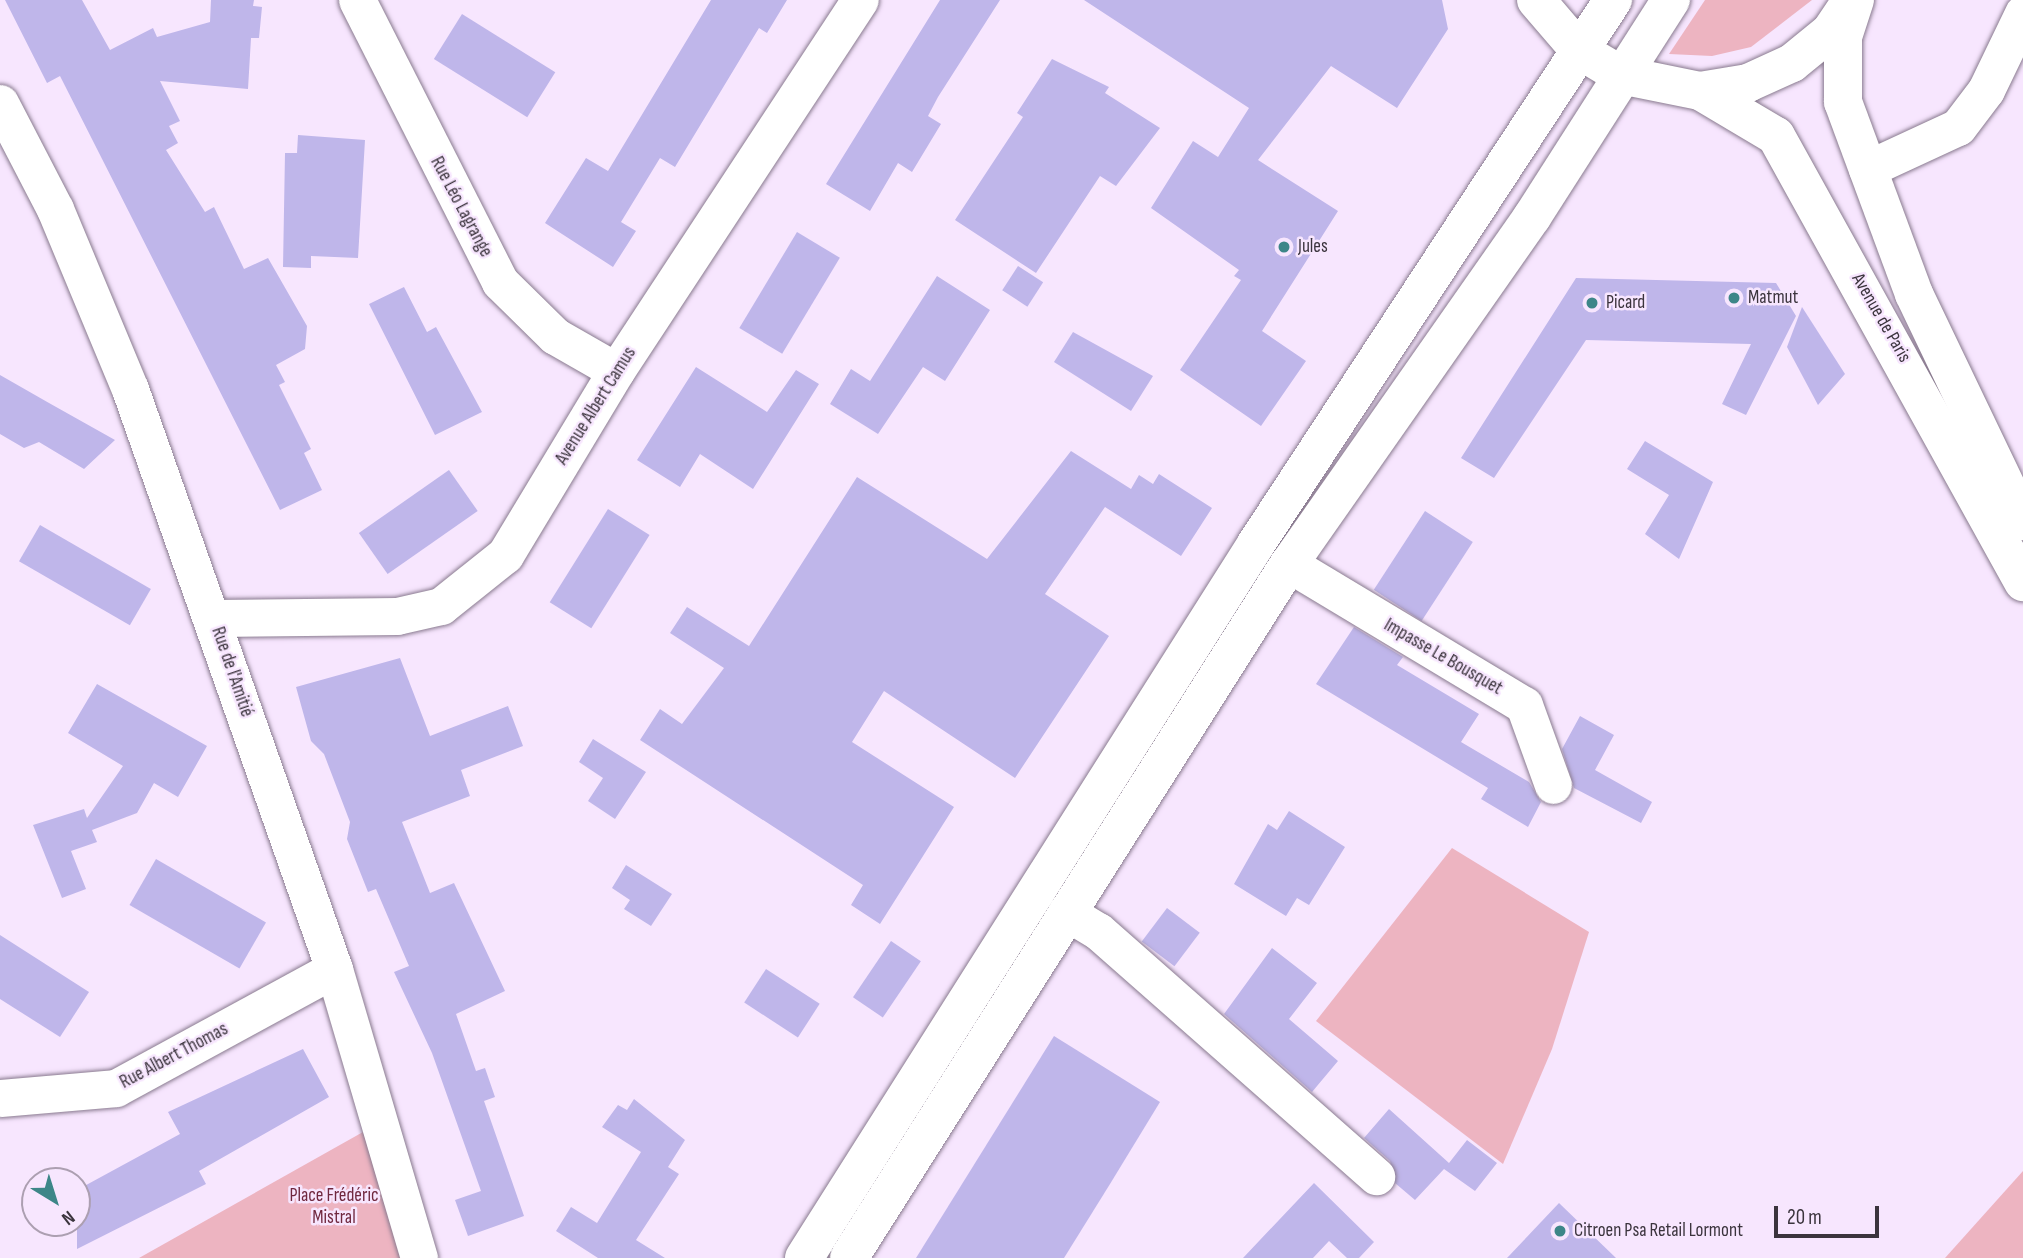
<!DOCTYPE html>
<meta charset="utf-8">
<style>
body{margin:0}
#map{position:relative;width:2023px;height:1258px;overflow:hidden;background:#f7e6fe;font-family:"Sofia Sans Condensed",sans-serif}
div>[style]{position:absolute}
.green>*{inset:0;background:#edb4c1}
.building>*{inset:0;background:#bfb6ea;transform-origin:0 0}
.roads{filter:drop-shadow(0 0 2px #897a8f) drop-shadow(0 0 2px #897a8f)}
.minor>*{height:37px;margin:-18.5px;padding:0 18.5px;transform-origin:18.5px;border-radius:18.5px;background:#fff}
.major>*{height:38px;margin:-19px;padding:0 19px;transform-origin:19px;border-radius:19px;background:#fff}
.dots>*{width:19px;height:19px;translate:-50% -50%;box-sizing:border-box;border:4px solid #f7e6fe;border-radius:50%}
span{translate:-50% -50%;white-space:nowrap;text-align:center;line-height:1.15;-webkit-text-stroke:5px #f7e6fe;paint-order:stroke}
.street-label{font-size:19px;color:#3b343d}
.poi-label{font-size:19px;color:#3b343d}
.left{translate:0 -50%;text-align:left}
.park-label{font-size:19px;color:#70283f}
.north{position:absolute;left:21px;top:1167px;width:70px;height:70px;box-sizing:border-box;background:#f7e6fe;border:2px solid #ac9fb1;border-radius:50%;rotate:142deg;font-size:19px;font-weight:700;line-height:28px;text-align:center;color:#3b343d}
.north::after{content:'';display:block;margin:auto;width:24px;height:32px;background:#3d8688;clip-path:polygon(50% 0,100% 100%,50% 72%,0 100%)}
.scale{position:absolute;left:1774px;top:1206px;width:105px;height:32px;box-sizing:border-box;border:4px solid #3b343d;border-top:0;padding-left:9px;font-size:21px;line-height:24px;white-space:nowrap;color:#3b343d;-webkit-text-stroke:5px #f7e6fe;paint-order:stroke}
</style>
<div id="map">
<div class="green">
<div style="clip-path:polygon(1705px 0,1812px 0,1751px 47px,1712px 56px,1669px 54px)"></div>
<div style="clip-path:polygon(1452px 848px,1589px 932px,1552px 1049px,1503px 1164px,1316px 1021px)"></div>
<div style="clip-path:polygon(363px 1132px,404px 1258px,139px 1258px)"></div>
<div style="clip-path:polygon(2023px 1171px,2023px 1258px,1945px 1258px)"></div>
</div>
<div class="building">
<div style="clip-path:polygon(5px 0,82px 0,110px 50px,153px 28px,157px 37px,210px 22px,211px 0,254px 0,253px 6px,262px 7px,259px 38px,251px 38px,248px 89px,160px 81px,180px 121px,169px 126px,178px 143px,166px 150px,205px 212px,214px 207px,244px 269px,268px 258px,307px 326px,305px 349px,276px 365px,285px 382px,279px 385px,311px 449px,304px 453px,322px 490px,280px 510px,60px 76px,47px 83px)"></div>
<div style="clip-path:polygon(711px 0,787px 0,767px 33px,759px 28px,675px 167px,660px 158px,621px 222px,636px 231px,613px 267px,545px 223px,586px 158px,608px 171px)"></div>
<div style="clip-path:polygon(940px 0,1000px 0,938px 97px,928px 116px,941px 124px,912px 172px,898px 163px,870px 211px,826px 184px)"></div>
<div style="clip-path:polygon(1084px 0,1442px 0,1448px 29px,1397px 108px,1331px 66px,1258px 160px,1338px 211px,1262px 331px,1306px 361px,1261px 426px,1180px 370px,1241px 280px,1234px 276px,1239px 270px,1151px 208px,1193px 141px,1218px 157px,1249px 108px)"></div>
<div style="left:462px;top:14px;width:110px;height:53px;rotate:32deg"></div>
<div style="clip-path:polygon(1052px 59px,1109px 87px,1105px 93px,1160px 128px,1116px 186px,1100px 176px,1036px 273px,955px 220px,1023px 117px,1017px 113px)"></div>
<div style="clip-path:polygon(298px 135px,365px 140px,358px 258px,311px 256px,311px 268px,283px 267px,285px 153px,297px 153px)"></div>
<div style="left:797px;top:232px;width:50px;height:112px;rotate:31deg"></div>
<div style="left:1018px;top:266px;width:30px;height:29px;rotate:33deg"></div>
<div style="clip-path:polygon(937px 276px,990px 310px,945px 381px,923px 367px,878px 434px,830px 404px,851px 369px,870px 381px)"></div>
<div style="clip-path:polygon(1576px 278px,1776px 283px,1796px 316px,1746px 415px,1722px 404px,1751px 344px,1586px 340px,1494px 478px,1461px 458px)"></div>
<div style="clip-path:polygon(404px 287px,427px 332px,436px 327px,482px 412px,435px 435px,369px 304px)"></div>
<div style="clip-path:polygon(1802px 307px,1845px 374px,1818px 405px,1787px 347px)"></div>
<div style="clip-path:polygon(1073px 332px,1153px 376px,1131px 411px,1054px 362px)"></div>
<div style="clip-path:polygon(696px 367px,767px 412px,796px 370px,819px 384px,753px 489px,700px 454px,680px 487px,637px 460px)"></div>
<div style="clip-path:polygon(0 375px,49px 403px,115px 440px,84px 469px,39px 442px,24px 448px,0 434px)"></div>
<div style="clip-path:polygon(1645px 441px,1713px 482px,1679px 559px,1645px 534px,1669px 495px,1627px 469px)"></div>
<div style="clip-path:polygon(1071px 451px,1131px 489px,1139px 475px,1153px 484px,1159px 474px,1212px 508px,1181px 556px,1105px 507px,1045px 594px,1109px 636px,1015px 778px,884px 691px,852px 742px,954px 807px,880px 924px,851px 905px,863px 885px,640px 740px,660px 709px,682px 724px,724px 668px,670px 633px,687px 607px,749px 646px,857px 477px,987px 559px)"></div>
<div style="left:449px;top:470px;width:50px;height:110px;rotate:55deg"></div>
<div style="left:608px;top:509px;width:49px;height:110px;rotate:32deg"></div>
<div style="left:1425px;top:511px;width:57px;height:94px;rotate:33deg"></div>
<div style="left:40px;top:525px;width:128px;height:42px;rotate:30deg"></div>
<div style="clip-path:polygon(1354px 627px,1403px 657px,1397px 665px,1479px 714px,1461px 742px,1529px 782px,1541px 802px,1528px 827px,1481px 799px,1488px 788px,1316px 684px)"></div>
<div style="clip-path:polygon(400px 658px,430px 736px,508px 706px,523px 746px,461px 770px,470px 796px,402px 822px,430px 893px,454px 883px,505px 991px,456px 1014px,476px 1071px,485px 1068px,495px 1097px,484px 1101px,524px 1216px,468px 1236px,455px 1200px,481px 1191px,432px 1053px,394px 972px,409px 966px,376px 889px,368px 892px,347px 839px,350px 822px,324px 754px,311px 741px,296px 687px)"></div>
<div style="clip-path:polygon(97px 684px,207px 746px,178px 797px,154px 783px,137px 813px,92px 830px,97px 842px,71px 851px,86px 889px,62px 898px,33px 825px,84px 809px,87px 818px,123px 766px,68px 733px)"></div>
<div style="clip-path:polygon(1580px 716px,1614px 735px,1595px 770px,1652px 802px,1641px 823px,1574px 788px,1562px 749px)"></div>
<div style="clip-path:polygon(593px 739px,646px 772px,615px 819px,588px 801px,603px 778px,579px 762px)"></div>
<div style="clip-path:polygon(1289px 811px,1345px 847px,1309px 905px,1297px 898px,1286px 916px,1234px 884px,1268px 824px,1277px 830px)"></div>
<div style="left:156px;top:859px;width:127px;height:53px;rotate:30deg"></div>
<div style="clip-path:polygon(626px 865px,672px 894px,651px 926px,624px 909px,630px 900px,612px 888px)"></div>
<div style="left:1167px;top:908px;width:41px;height:42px;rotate:37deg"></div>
<div style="clip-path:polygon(0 935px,89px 992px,60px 1037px,0 999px)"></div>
<div style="left:891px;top:941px;width:36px;height:68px;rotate:34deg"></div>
<div style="clip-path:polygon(1272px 948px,1317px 983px,1289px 1019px,1338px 1061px,1312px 1092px,1224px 1014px)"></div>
<div style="left:766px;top:969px;width:64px;height:40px;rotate:33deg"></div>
<div style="clip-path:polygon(1054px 1036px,1160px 1102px,1110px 1184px,1064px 1258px,916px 1258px)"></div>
<div style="clip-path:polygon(303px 1049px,329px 1097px,199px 1171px,206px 1184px,77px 1249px,77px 1190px,180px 1134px,168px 1112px)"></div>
<div style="clip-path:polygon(634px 1099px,685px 1140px,668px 1167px,679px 1174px,636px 1240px,665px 1258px,598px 1258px,556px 1231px,571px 1207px,597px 1223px,641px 1152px,602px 1127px,618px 1105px,627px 1110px)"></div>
<div style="clip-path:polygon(1389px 1109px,1449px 1163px,1467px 1140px,1497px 1163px,1475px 1191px,1444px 1169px,1415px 1200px,1395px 1183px,1390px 1161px,1364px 1138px)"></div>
<div style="clip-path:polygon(1314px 1183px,1374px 1242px,1359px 1258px,1347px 1258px,1329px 1241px,1313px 1258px,1243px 1258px)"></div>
<div style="clip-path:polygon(1559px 1203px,1616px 1258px,1507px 1258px)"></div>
</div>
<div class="roads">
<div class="minor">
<div style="left:357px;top:0;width:316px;rotate:63.1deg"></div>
<div style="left:500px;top:282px;width:77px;rotate:44.5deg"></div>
<div style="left:555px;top:336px;width:70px;rotate:29.8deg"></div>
<div style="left:0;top:103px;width:119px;rotate:62.6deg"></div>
<div style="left:55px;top:209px;width:195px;rotate:67.4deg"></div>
<div style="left:130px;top:389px;width:615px;rotate:70.62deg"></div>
<div style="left:334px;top:969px;width:301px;rotate:73.6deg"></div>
<div style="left:1867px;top:169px;width:100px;rotate:-24.8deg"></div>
<div style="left:1958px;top:127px;width:46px;rotate:-52.9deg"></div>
<div style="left:1986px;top:90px;width:85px;rotate:-64.3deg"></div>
<div style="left:1289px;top:564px;width:274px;rotate:31deg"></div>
<div style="left:1524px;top:705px;width:85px;rotate:70.1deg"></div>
<div style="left:214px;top:618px;width:183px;rotate:-0.6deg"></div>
<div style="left:397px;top:616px;width:45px;rotate:-12.8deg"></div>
<div style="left:441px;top:606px;width:82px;rotate:-38.6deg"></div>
<div style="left:505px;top:555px;width:215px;rotate:-58.9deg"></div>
<div style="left:616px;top:371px;width:444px;rotate:-56.7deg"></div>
<div style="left:1066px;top:912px;width:37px;rotate:31deg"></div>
<div style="left:1098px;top:931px;width:371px;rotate:41.4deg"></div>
<div style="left:0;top:1098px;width:116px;rotate:-4.9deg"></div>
<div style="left:116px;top:1088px;width:248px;rotate:-28.6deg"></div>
</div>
<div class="major">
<div style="left:1536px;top:0;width:66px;rotate:49.3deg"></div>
<div style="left:1579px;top:50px;width:49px;rotate:30.8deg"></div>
<div style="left:1621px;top:75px;width:81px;rotate:11.4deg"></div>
<div style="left:1700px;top:91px;width:49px;rotate:-9.5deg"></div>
<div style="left:1748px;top:83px;width:48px;rotate:-24.4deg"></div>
<div style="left:1792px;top:63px;width:49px;rotate:-39.2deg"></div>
<div style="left:1830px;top:32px;width:34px;rotate:-56deg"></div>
<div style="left:1855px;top:0;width:39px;rotate:108deg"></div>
<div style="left:1843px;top:37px;width:65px;rotate:90deg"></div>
<div style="left:1843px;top:102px;width:205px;rotate:69.7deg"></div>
<div style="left:1914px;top:294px;width:252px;rotate:64.4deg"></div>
<div style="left:1700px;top:91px;width:88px;rotate:30.6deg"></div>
<div style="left:1776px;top:136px;width:510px;rotate:61.02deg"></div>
<div style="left:804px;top:1258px;width:845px;rotate:-57.66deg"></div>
<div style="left:1256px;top:544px;width:651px;rotate:-56.73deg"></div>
<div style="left:849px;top:1258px;width:822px;rotate:-57.63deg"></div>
<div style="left:1289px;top:564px;width:424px;rotate:-55deg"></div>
<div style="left:1532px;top:217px;width:258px;rotate:-57.4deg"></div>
</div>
</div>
<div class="dots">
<div style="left:1284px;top:247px;background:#3d8688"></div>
<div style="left:1734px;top:298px;background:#3d8688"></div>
<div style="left:1592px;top:303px;background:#3d8688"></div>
<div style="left:1560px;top:1231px;background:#3d8688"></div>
</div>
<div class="street-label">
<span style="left:461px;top:207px;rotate:62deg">Rue Léo Lagrange</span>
<span style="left:1881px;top:318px;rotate:60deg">Avenue de Paris</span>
<span style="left:596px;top:406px;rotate:-58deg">Avenue Albert Camus</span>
<span style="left:1443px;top:657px;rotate:30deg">Impasse Le Bousquet</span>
<span style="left:232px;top:672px;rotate:71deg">Rue de l'Amitié</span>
<span style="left:174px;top:1056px;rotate:-28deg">Rue Albert Thomas</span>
</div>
<div class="poi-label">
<span class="left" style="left:1298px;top:247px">Jules</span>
<span class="left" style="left:1748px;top:298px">Matmut</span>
<span class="left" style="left:1606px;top:303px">Picard</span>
<span class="left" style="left:1574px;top:1231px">Citroen Psa Retail Lormont</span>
</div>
<div class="park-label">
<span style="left:334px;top:1207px">Place Frédéric<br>Mistral</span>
</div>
<div class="north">N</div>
<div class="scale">20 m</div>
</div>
